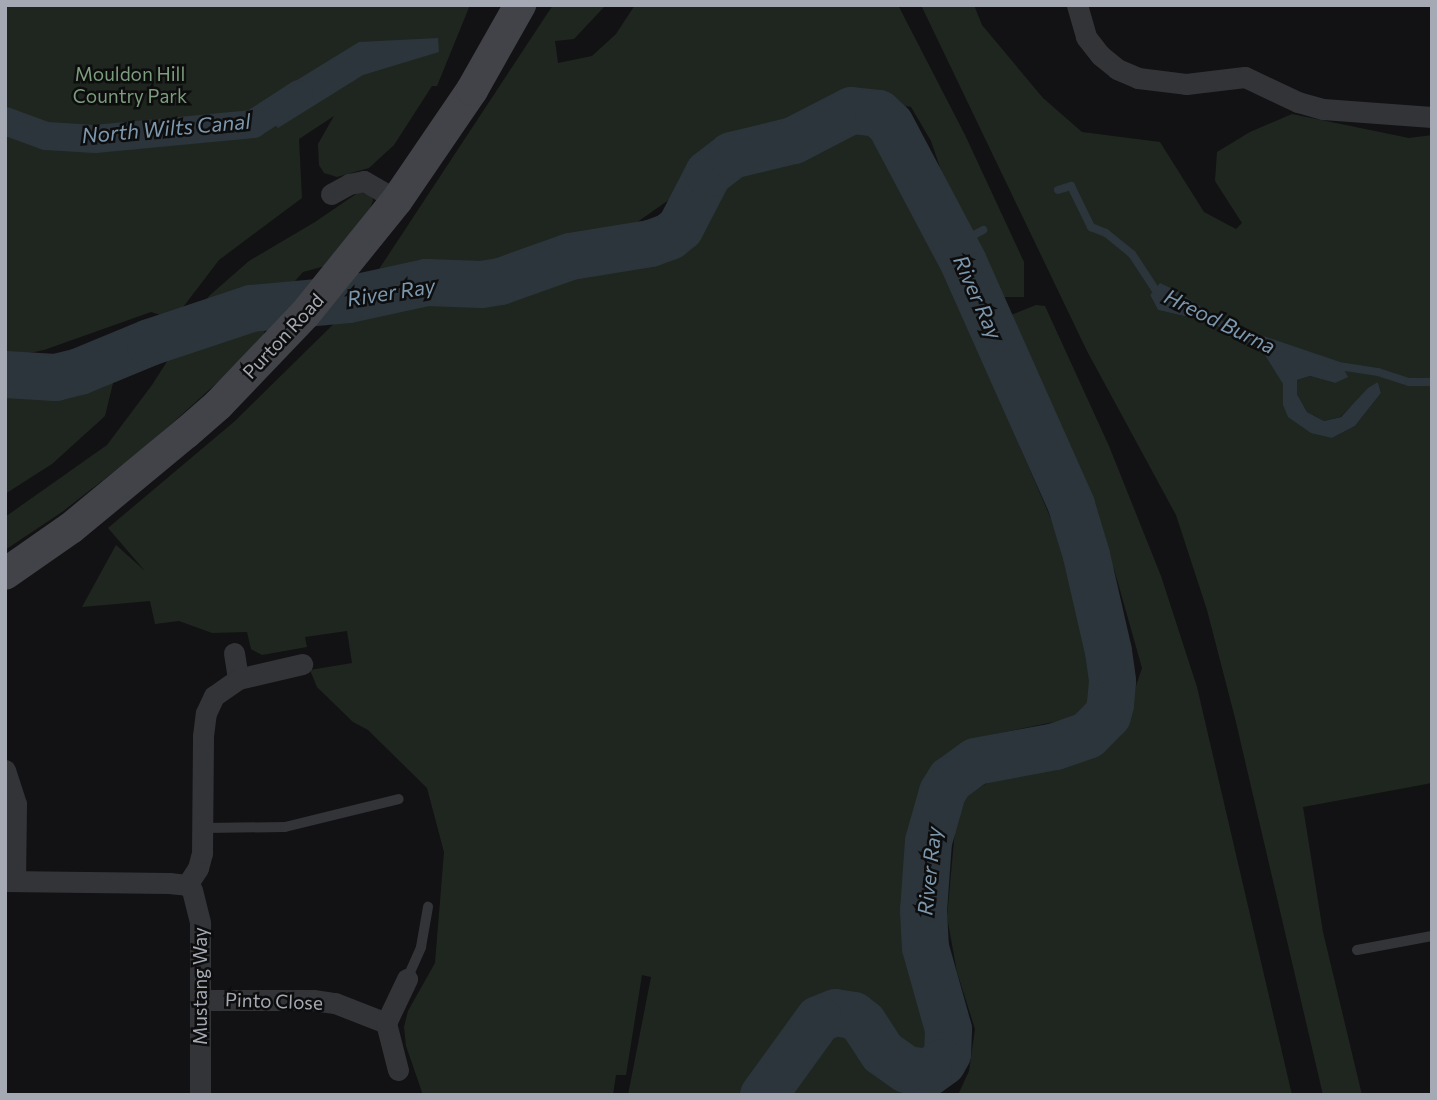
<!DOCTYPE html>
<style>
body{margin:0}
#map{position:relative;width:1437px;height:1100px;overflow:hidden;background:#121214;font-family:Commissioner,sans-serif}
div>[style]{position:absolute}
.green>*{inset:0;background:#1f261f}
.water>*{inset:0;background:#2c353b}
.stream>*{height:8px;margin:-4px;padding:0 4px;transform-origin:4px;border-radius:4px;background:#2c353b}
.canal>*{height:28px;margin:-14px;padding:0 14px;transform-origin:14px;border-radius:14px;background:#2c353b}
.river>*{height:47px;margin:-23.5px;padding:0 23.5px;transform-origin:23.5px;border-radius:23.5px;background:#2c353b}
.service>*{height:10px;margin:-5px;padding:0 5px;transform-origin:5px;border-radius:5px;background:#333438}
.minor>*{height:21px;margin:-10.5px;padding:0 10.5px;transform-origin:10.5px;border-radius:10.5px;background:#333438}
.secondary>*{height:32px;margin:-16px;padding:0 16px;transform-origin:16px;border-radius:16px;background:#414348}
span{translate:-50% -50%;white-space:nowrap;text-align:center;line-height:1.15;-webkit-text-stroke:5px #0d0d0e;paint-order:stroke}
.park-label{font-size:19px;color:#7c9d7e}
.street-label{font-size:19px;color:#a4a9b3}
.water-label{font-size:21px;color:#7d97ad;font-style:italic}
.frame{position:absolute;inset:0;border:7px solid #a4a9b3;pointer-events:none}
</style>
<div id="map">
<div class="green">
<div style="clip-path:polygon(5px 5px,470px 5px,437px 86px,432px 86px,394px 145px,369px 168px,337px 177px,324px 173px,319px 165px,318px 144px,334px 116px,299px 139px,302px 198px,219px 260px,174px 319px,151px 312px,44px 350px,10px 357px,5px 356px)"></div>
<div style="clip-path:polygon(553px 5px,611px 5px,605px 6px,574px 39px,555px 41px,558px 63px,592px 56px,616px 34px,635px 5px,898px 5px,965px 135px,1024px 262px,1024px 297px,969px 297px,949px 266px,956px 214px,931px 141px,911px 107px,883px 101px,797px 127px,718px 140px,694px 165px,673px 197px,623px 232px,578px 243px,524px 272px,525px 291px,566px 272px,623px 270px,657px 263px,683px 245px,702px 205px,738px 176px,793px 161px,824px 141px,859px 125px,876px 129px,896px 160px,1068px 558px,1100px 692px,1092px 707px,1073px 718px,985px 736px,950px 758px,924px 800px,910px 882px,917px 975px,932px 1042px,917px 1054px,905px 1052px,860px 997px,842px 995px,801px 1012px,740px 1095px,628px 1095px,651px 977px,642px 975px,626px 1075px,616px 1075px,613px 1095px,423px 1095px,406px 1046px,404px 1027px,408px 1011px,435px 963px,444px 852px,427px 788px,368px 730px,353px 722px,317px 687px,310px 670px,352px 663px,347px 631px,305px 637px,307px 647px,262px 655px,251px 649px,247px 632px,212px 633px,179px 621px,155px 624px,150px 601px,82px 607px,116px 545px,145px 571px,108px 528px,235px 421px,360px 298px)"></div>
<div style="clip-path:polygon(evenodd,921px 5px,974px 5px,982px 25px,1043px 98px,1082px 132px,1160px 142px,1204px 212px,1236px 229px,1242px 223px,1215px 181px,1217px 152px,1250px 132px,1292px 114px,1409px 138px,1432px 135px,1432px 783px,1303px 807px,1323px 932px,1362px 1095px,1323px 1095px,1235px 718px,1207px 610px,1176px 515px,1087px 351px,921px 5px,1160px 284px,1175px 290px,1228px 324px,1282px 345px,1335px 383px,1310px 376px,1297px 380px,1297px 394px,1307px 412px,1324px 421px,1340px 417px,1378px 382px,1381px 393px,1355px 426px,1332px 438px,1283px 405px,1283px 384px,1274px 367px,1265px 355px,1239px 336px,1205px 321px,1158px 310px,1150px 295px,1160px 284px)"></div>
<div style="clip-path:polygon(359px 192px,372px 196px,373px 201px,370px 208px,325px 266px,303px 272px,266px 314px,267px 324px,261px 343px,147px 446px,62px 512px,5px 550px,5px 517px,107px 445px,152px 385px,209px 296px,249px 261px,315px 222px)"></div>
<div style="clip-path:polygon(1036px 305px,1045px 306px,1109px 446px,1161px 576px,1197px 687px,1292px 1095px,958px 1095px,969px 1071px,975px 1029px,957px 972px,947px 917px,955px 830px,966px 796px,995px 778px,1073px 758px,1119px 737px,1142px 668px,1114px 569px,1011px 315px)"></div>
<div style="clip-path:polygon(5px 364px,115px 375px,105px 416px,52px 464px,5px 494px)"></div>
<div style="clip-path:polygon(831px 1032px,848px 1032px,869px 1067px,907px 1095px,786px 1095px)"></div>
</div>
<div class="water">
<div style="clip-path:polygon(438px 38px,439px 52px,363px 75px,278px 128px,258px 104px,359px 42px)"></div>
<div style="clip-path:polygon(1160px 283px,1175px 290px,1228px 324px,1340px 362px,1348px 377px,1335px 383px,1310px 376px,1297px 380px,1297px 394px,1307px 412px,1324px 421px,1341px 417px,1368px 388px,1378px 382px,1381px 393px,1355px 426px,1332px 438px,1311px 433px,1288px 417px,1283px 405px,1283px 384px,1265px 355px,1239px 336px,1205px 321px,1158px 310px,1150px 295px)"></div>
</div>
<div class="stream">
<div style="left:1058px;top:190px;width:14px;rotate:-17deg"></div>
<div style="left:1071px;top:186px;width:46px;rotate:64deg"></div>
<div style="left:1091px;top:227px;width:16px;rotate:22deg"></div>
<div style="left:1106px;top:233px;width:33px;rotate:39deg"></div>
<div style="left:1132px;top:254px;width:42px;rotate:56.7deg"></div>
<div style="left:1155px;top:289px;width:10px;rotate:37deg"></div>
<div style="left:955px;top:245px;width:32px;rotate:-28deg"></div>
<div style="left:1332px;top:365px;width:47px;rotate:8.7deg"></div>
<div style="left:1378px;top:372px;width:33px;rotate:18deg"></div>
<div style="left:1409px;top:382px;width:23px"></div>
</div>
<div class="canal">
<div style="left:5px;top:121px;width:44px;rotate:20.1deg"></div>
<div style="left:46px;top:136px;width:49px;rotate:3.5deg"></div>
<div style="left:95px;top:139px;width:159px;rotate:-5.4deg"></div>
<div style="left:253px;top:124px;width:55px;rotate:-33.1deg"></div>
</div>
<div class="river">
<div style="left:5px;top:374px;width:50px;rotate:3.4deg"></div>
<div style="left:55px;top:377px;width:25px;rotate:-14deg"></div>
<div style="left:79px;top:371px;width:76px;rotate:-22.5deg"></div>
<div style="left:149px;top:342px;width:108px;rotate:-18.4deg"></div>
<div style="left:251px;top:308px;width:97px;rotate:-5.3deg"></div>
<div style="left:348px;top:299px;width:80px;rotate:-12.3deg"></div>
<div style="left:426px;top:282px;width:55px;rotate:2.1deg"></div>
<div style="left:481px;top:284px;width:19px;rotate:-9deg"></div>
<div style="left:500px;top:281px;width:74px;rotate:-19.7deg"></div>
<div style="left:570px;top:256px;width:81px;rotate:-9.2deg"></div>
<div style="left:650px;top:243px;width:20px;rotate:-20deg"></div>
<div style="left:669px;top:236px;width:14px;rotate:-39deg"></div>
<div style="left:680px;top:227px;width:61px;rotate:-62.6deg"></div>
<div style="left:708px;top:173px;width:29px;rotate:-38deg"></div>
<div style="left:731px;top:155px;width:64px;rotate:-13.6deg"></div>
<div style="left:793px;top:140px;width:65px;rotate:-27.3deg"></div>
<div style="left:851px;top:110px;width:27px;rotate:6deg"></div>
<div style="left:878px;top:113px;width:16px;rotate:43deg"></div>
<div style="left:890px;top:124px;width:156px;rotate:62.1deg"></div>
<div style="left:963px;top:262px;width:266px;rotate:66deg"></div>
<div style="left:1071px;top:505px;width:52px;rotate:73.3deg"></div>
<div style="left:1086px;top:555px;width:98px;rotate:77.1deg"></div>
<div style="left:1108px;top:651px;width:30px;rotate:82deg"></div>
<div style="left:1112px;top:681px;width:23px;rotate:95deg"></div>
<div style="left:1110px;top:704px;width:11px;rotate:105deg"></div>
<div style="left:1107px;top:715px;width:28px;rotate:135deg"></div>
<div style="left:1087px;top:735px;width:34px;rotate:161deg"></div>
<div style="left:1055px;top:746px;width:81px;rotate:169.4deg"></div>
<div style="left:975px;top:761px;width:31px;rotate:144deg"></div>
<div style="left:950px;top:779px;width:15px;rotate:122deg"></div>
<div style="left:942px;top:792px;width:51px;rotate:105.9deg"></div>
<div style="left:928px;top:841px;width:69px;rotate:94.1deg"></div>
<div style="left:923px;top:910px;width:37px;rotate:87deg"></div>
<div style="left:925px;top:947px;width:85px;rotate:74.3deg"></div>
<div style="left:948px;top:1029px;width:24px;rotate:92deg"></div>
<div style="left:947px;top:1053px;width:10px;rotate:119deg"></div>
<div style="left:942px;top:1062px;width:17px;rotate:144deg"></div>
<div style="left:928px;top:1072px;width:22px;rotate:-172deg"></div>
<div style="left:906px;top:1069px;width:29px;rotate:-145deg"></div>
<div style="left:882px;top:1052px;width:35px;rotate:-123deg"></div>
<div style="left:863px;top:1023px;width:13px;rotate:-141deg"></div>
<div style="left:853px;top:1015px;width:18px;rotate:-171deg"></div>
<div style="left:835px;top:1012px;width:18px;rotate:158deg"></div>
<div style="left:818px;top:1019px;width:94px;rotate:125.9deg"></div>
</div>
<div class="service">
<div style="left:204px;top:828px;width:81px;rotate:-0.7deg"></div>
<div style="left:285px;top:827px;width:117px;rotate:-13.8deg"></div>
<div style="left:1357px;top:950px;width:76px;rotate:-10.6deg"></div>
<div style="left:407px;top:979px;width:35px;rotate:-66deg"></div>
<div style="left:421px;top:947px;width:41px;rotate:-80.1deg"></div>
</div>
<div class="minor">
<div style="left:1077px;top:5px;width:33px;rotate:74deg"></div>
<div style="left:1086px;top:37px;width:23px;rotate:52deg"></div>
<div style="left:1100px;top:55px;width:22px;rotate:39deg"></div>
<div style="left:1117px;top:69px;width:23px;rotate:23deg"></div>
<div style="left:1138px;top:78px;width:48px;rotate:7.1deg"></div>
<div style="left:1186px;top:84px;width:59px;rotate:-6.8deg"></div>
<div style="left:1245px;top:77px;width:59px;rotate:25.3deg"></div>
<div style="left:1298px;top:102px;width:26px;rotate:16deg"></div>
<div style="left:1323px;top:109px;width:109px;rotate:4.2deg"></div>
<div style="left:331px;top:194px;width:21px;rotate:-29deg"></div>
<div style="left:349px;top:184px;width:15px;rotate:-11deg"></div>
<div style="left:364px;top:181px;width:38px;rotate:30deg"></div>
<div style="left:234px;top:653px;width:26px;rotate:81deg"></div>
<div style="left:5px;top:770px;width:36px;rotate:72deg"></div>
<div style="left:16px;top:804px;width:77px;rotate:90.7deg"></div>
<div style="left:5px;top:881px;width:164px;rotate:0.7deg"></div>
<div style="left:169px;top:883px;width:18px;rotate:6deg"></div>
<div style="left:187px;top:885px;width:7px;rotate:45deg"></div>
<div style="left:192px;top:890px;width:34px;rotate:76deg"></div>
<div style="left:200px;top:923px;width:172px;rotate:90deg"></div>
<div style="left:187px;top:885px;width:20px;rotate:-57deg"></div>
<div style="left:198px;top:868px;width:16px;rotate:-75deg"></div>
<div style="left:202px;top:853px;width:117px;rotate:-89.5deg"></div>
<div style="left:203px;top:736px;width:23px;rotate:-83deg"></div>
<div style="left:206px;top:713px;width:19px;rotate:-65deg"></div>
<div style="left:214px;top:696px;width:29px;rotate:-35deg"></div>
<div style="left:238px;top:679px;width:66px;rotate:-13.2deg"></div>
<div style="left:200px;top:1000px;width:113px"></div>
<div style="left:313px;top:1000px;width:22px;rotate:8deg"></div>
<div style="left:335px;top:1003px;width:55px;rotate:21.4deg"></div>
<div style="left:398px;top:1070px;width:49px;rotate:-104.3deg"></div>
<div style="left:386px;top:1023px;width:49px;rotate:-64.5deg"></div>
</div>
<div class="secondary">
<div style="left:5px;top:574px;width:80px;rotate:-34.9deg"></div>
<div style="left:71px;top:528px;width:149px;rotate:-39.6deg"></div>
<div style="left:186px;top:433px;width:43px;rotate:-41.2deg"></div>
<div style="left:218px;top:405px;width:126px;rotate:-46.3deg"></div>
<div style="left:305px;top:314px;width:146px;rotate:-51.1deg"></div>
<div style="left:397px;top:200px;width:133px;rotate:-55.7deg"></div>
<div style="left:472px;top:90px;width:98px;rotate:-60.5deg"></div>
</div>
<div class="park-label">
<span style="left:130px;top:85px">Mouldon Hill<br>Country Park</span>
</div>
<div class="street-label">
<span style="left:283px;top:336px;rotate:-47deg">Purton Road</span>
<span style="left:200px;top:986px;rotate:-90deg">Mustang Way</span>
<span style="left:274px;top:1001px;rotate:2deg">Pinto Close</span>
</div>
<div class="water-label">
<span style="left:166px;top:128px;rotate:-5deg">North Wilts Canal</span>
<span style="left:391px;top:292px;rotate:-9deg">River Ray</span>
<span style="left:978px;top:297px;rotate:66deg">River Ray</span>
<span style="left:1220px;top:321px;rotate:26deg">Hreod Burna</span>
<span style="left:929px;top:871px;rotate:-84deg">River Ray</span>
</div>
<div class="frame"></div>
</div>
